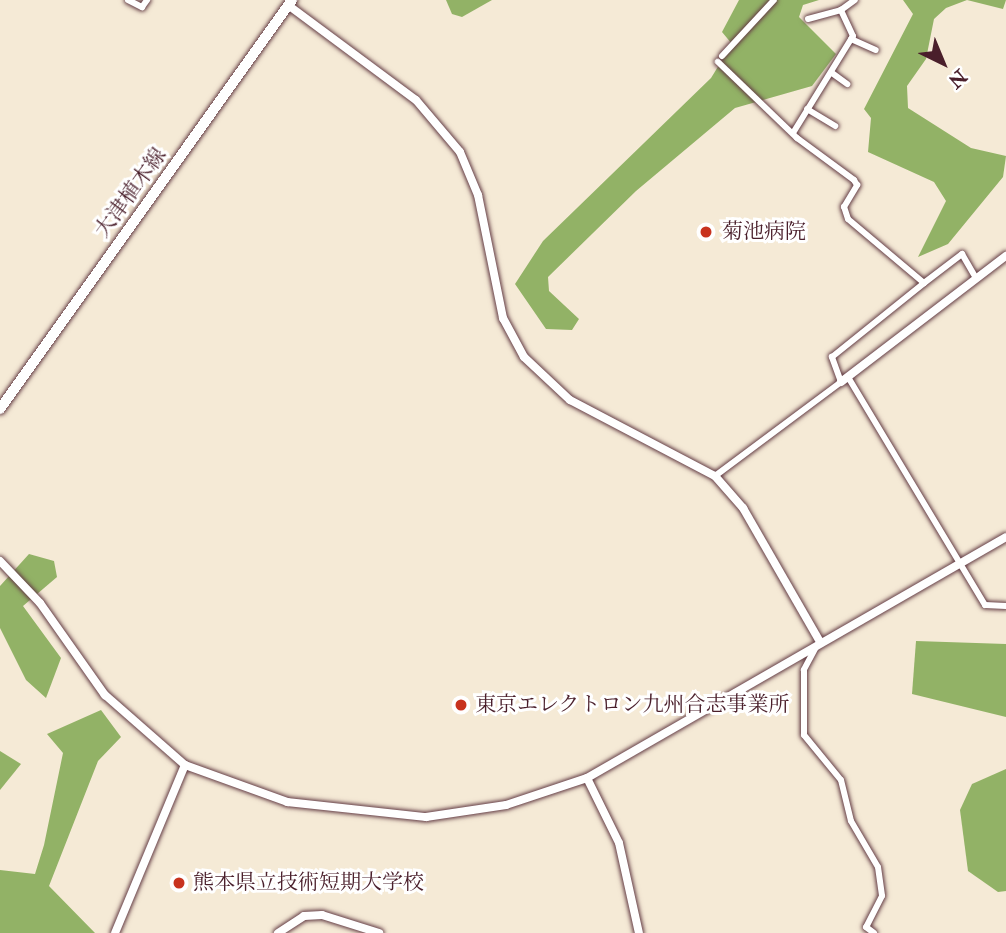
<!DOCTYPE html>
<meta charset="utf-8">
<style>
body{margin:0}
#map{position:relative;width:1006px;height:933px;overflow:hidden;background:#f5ead6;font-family:"IM FELL Double Pica","Noto Serif JP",serif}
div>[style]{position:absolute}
.forest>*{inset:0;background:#92b266}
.roads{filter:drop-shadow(0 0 2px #643d45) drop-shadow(0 0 2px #643d45)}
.street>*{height:6px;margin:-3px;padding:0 3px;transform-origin:3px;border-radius:3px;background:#fff}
.secondary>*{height:8px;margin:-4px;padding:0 4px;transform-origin:4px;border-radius:4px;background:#fff}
.primary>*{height:10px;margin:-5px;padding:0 5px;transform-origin:5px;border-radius:5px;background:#fff}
.dots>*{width:19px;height:19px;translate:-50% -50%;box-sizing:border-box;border:4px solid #fff;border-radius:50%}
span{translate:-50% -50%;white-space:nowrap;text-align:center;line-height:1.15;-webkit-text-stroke:6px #fff;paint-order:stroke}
.street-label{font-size:21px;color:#4a1f2b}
.poi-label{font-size:21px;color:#4a1f2b}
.left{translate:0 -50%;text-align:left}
.north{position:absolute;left:908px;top:28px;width:70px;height:70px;-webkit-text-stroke:5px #fff;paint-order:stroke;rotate:137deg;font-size:19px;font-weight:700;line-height:28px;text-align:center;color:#4a1f2b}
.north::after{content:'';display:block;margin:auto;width:24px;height:32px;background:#4a1f2b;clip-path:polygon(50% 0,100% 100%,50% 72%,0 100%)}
</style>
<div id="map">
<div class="forest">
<div style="clip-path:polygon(446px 0,492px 0,462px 17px,452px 14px)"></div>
<div style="clip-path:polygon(739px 0,819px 0,803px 5px,799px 17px,836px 54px,812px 86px,735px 108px,636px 191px,548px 277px,549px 291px,579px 319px,572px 330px,546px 329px,515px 284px,543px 241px,711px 78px,732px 44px,722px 32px)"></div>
<div style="clip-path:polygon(903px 0,1006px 0,1003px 9px,967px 0,946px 8px,934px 19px,926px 59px,907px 86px,908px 108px,971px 148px,1006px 156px,1003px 177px,948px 244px,918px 257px,946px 201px,934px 182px,868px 152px,871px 118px,864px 109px,913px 14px)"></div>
<div style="clip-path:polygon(29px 554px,54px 561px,57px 577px,23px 606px,61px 658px,46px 698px,26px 680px,0 628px,0 586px)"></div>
<div style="clip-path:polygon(916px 641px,1006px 644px,1006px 717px,912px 694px)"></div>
<div style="clip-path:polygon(101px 710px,121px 737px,98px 761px,49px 886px,95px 933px,0 933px,0 870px,35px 874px,44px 845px,63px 753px,47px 734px)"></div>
<div style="clip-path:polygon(0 751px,21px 764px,0 790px)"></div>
<div style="clip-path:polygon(1006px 769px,1006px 891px,998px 892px,968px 871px,960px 810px,972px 784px)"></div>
</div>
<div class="roads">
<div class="street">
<div style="left:128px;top:0;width:16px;rotate:27deg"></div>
<div style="left:142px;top:7px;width:9px;rotate:-54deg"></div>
<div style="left:808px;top:19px;width:34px;rotate:-15deg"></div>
<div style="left:851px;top:39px;width:27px;rotate:24deg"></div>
<div style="left:722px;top:56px;width:76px;rotate:-47.1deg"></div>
<div style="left:832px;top:73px;width:19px;rotate:36deg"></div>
<div style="left:807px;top:109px;width:33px;rotate:31deg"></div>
<div style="left:793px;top:133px;width:114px;rotate:-58.3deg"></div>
<div style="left:853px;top:36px;width:29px;rotate:-115deg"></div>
<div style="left:841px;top:10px;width:17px;rotate:-36deg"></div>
<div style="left:924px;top:283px;width:48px;rotate:-37.3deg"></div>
<div style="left:962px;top:254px;width:24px;rotate:60deg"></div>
<div style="left:848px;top:377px;width:266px;rotate:59deg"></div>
<div style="left:985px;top:605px;width:21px;rotate:3deg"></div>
<div style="left:715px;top:476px;width:157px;rotate:-36.7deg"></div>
<div style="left:841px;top:382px;width:27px;rotate:-110deg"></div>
<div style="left:832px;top:357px;width:118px;rotate:-38.8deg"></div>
<div style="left:924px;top:283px;width:99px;rotate:-139.9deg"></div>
<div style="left:848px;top:219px;width:13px;rotate:-108deg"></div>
<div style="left:844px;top:207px;width:26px;rotate:-59deg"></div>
<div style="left:857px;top:185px;width:6px;rotate:-121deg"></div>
<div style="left:854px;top:180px;width:71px;rotate:-143.6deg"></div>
<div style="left:797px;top:138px;width:110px;rotate:-136.1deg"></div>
<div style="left:816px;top:647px;width:26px;rotate:118deg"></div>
<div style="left:804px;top:670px;width:65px;rotate:90deg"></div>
<div style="left:804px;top:735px;width:58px;rotate:50.6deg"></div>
<div style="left:841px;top:780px;width:42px;rotate:76.3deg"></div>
<div style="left:851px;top:821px;width:53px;rotate:59.6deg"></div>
<div style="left:878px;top:867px;width:29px;rotate:82deg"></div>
<div style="left:882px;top:896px;width:35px;rotate:117deg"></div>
<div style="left:866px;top:927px;width:10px;rotate:37deg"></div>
</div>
<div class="secondary">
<div style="left:288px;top:5px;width:159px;rotate:36.6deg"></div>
<div style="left:416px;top:100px;width:68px;rotate:49.8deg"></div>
<div style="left:460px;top:152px;width:47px;rotate:67.3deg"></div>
<div style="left:478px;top:195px;width:126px;rotate:78.5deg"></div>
<div style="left:503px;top:318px;width:44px;rotate:61.7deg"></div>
<div style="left:524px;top:357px;width:63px;rotate:43.1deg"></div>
<div style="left:570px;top:400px;width:164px;rotate:27.7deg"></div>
<div style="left:715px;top:476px;width:43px;rotate:48.8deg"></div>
<div style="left:743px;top:508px;width:155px;rotate:60.1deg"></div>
<div style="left:841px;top:382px;width:208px;rotate:-37.4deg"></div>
<div style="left:0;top:561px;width:58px;rotate:46.4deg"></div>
<div style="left:40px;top:603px;width:113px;rotate:54.8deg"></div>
<div style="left:105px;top:695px;width:106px;rotate:41.2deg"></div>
<div style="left:185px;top:765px;width:109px;rotate:19.9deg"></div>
<div style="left:287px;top:802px;width:140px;rotate:6.2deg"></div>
<div style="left:426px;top:817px;width:81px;rotate:-8.5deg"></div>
<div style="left:506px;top:805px;width:85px;rotate:-18.4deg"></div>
<div style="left:587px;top:778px;width:483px;rotate:-29.9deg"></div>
<div style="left:587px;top:778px;width:72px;rotate:63.8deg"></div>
<div style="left:619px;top:843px;width:92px;rotate:77.5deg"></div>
<div style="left:115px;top:933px;width:182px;rotate:-67.4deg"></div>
<div style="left:278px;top:933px;width:31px;rotate:-33deg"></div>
<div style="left:304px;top:916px;width:18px;rotate:-3deg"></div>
<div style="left:322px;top:915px;width:60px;rotate:17.5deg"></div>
</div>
<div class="primary">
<div style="left:0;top:409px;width:503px;rotate:-54.48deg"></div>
</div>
</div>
<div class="dots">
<div style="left:706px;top:232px;background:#c8321e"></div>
<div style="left:461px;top:705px;background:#c8321e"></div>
<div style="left:179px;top:883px;background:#c8321e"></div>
</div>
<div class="street-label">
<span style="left:131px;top:193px;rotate:-54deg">大津植木線</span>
</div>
<div class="poi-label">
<span class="left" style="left:722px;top:232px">菊池病院</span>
<span class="left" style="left:475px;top:705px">東京エレクトロン九州合志事業所</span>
<span class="left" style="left:193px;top:883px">熊本県立技術短期大学校</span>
</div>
<div class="north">N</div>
</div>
